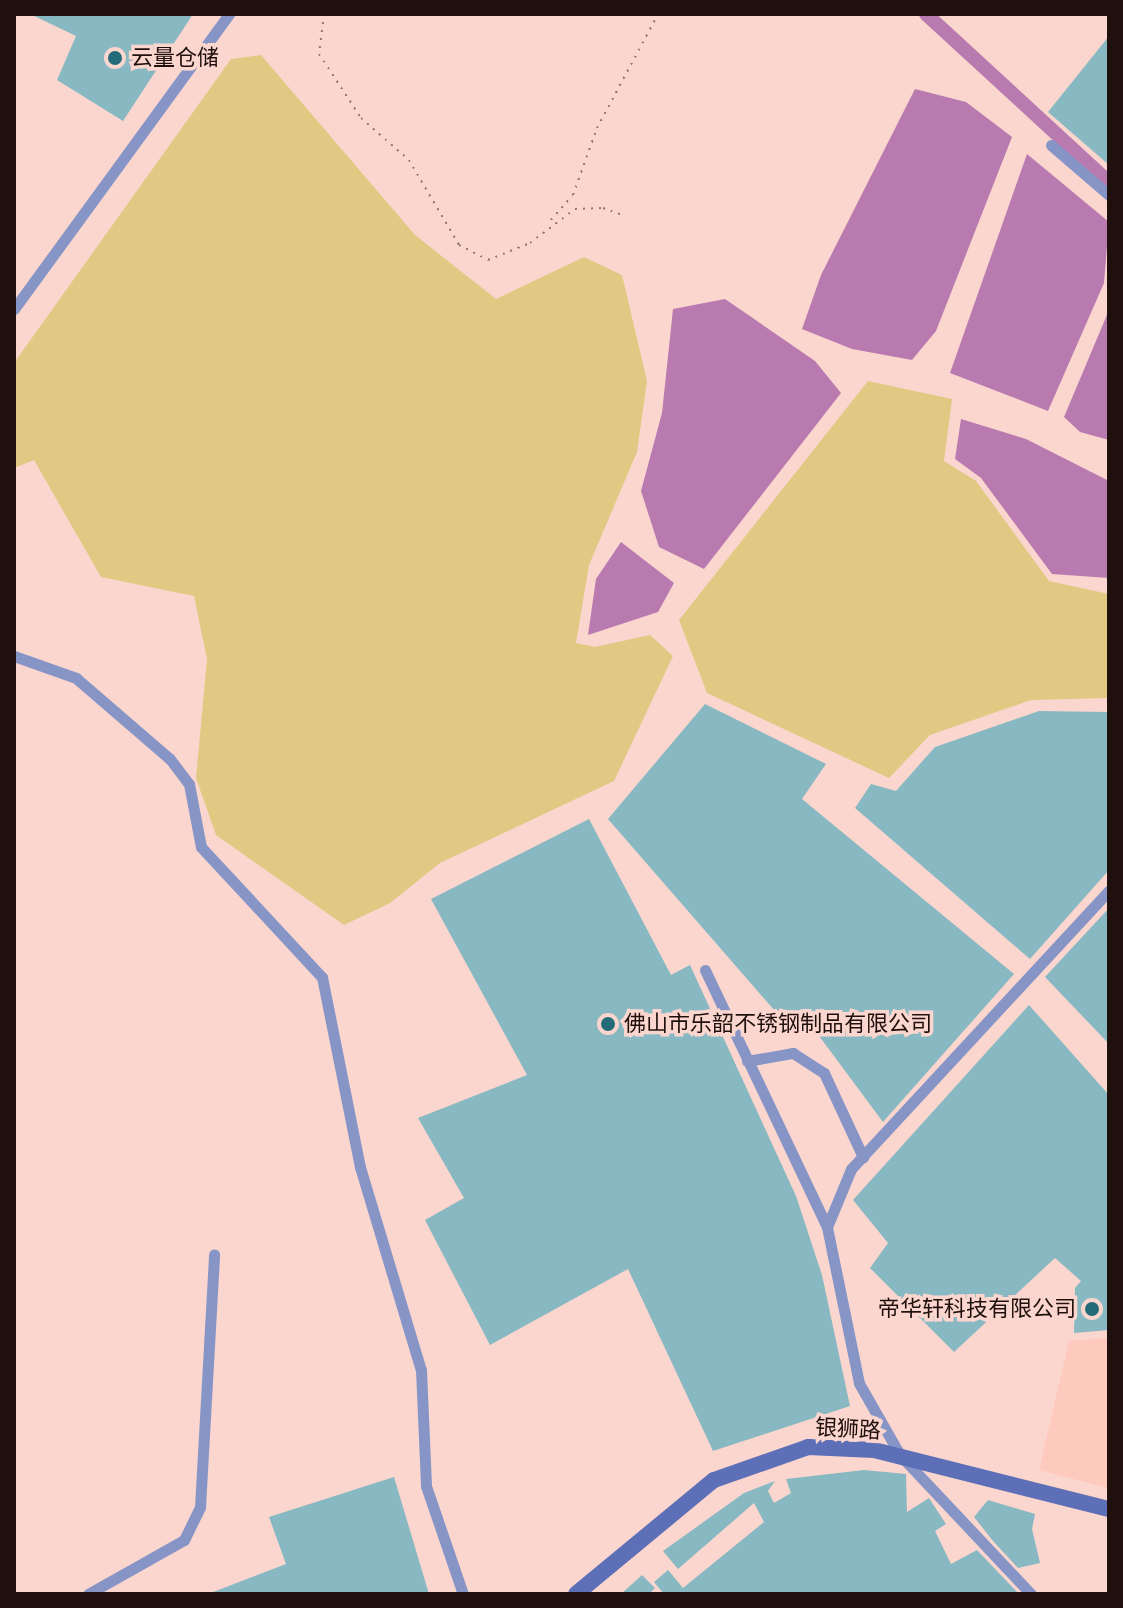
<!DOCTYPE html>
<meta charset="utf-8">
<style>
body{margin:0}
#map{position:relative;width:1123px;height:1608px;overflow:hidden;background:#fbd6cf;font-family:"Source Serif 4","Noto Sans SC",serif}
div>[style]{position:absolute}
.built>*{inset:0;background:#ffcabe}
.green>*{inset:0;background:#e0c983}
.water>*{inset:0;background:#b87aaf}
.canal>*{height:14px;margin:-7px;padding:0 7px;transform-origin:7px;border-radius:7px;background:#b87aaf}
.building>*{inset:0;background:#88b8c2}
.path>*{height:2px;margin-top:-1px;transform-origin:0;background:repeating-linear-gradient(90deg,#927772 0 2px,transparent 0 8px)}
.minor>*{height:11px;margin:-5.5px;padding:0 5.5px;transform-origin:5.5px;border-radius:5.5px;background:#8795c6}
.secondary>*{height:16px;margin:-8px;padding:0 8px;transform-origin:8px;border-radius:8px;background:#5d6fb6}
.dots>*{width:22px;height:22px;translate:-50% -50%;box-sizing:border-box;border:4px solid #fbd6cf;border-radius:50%}
span{translate:-50% -50%;white-space:nowrap;text-align:center;line-height:1.15;-webkit-text-stroke:7px #fbd6cf;paint-order:stroke}
.poi-label{font-size:22px;color:#20100d}
.left{translate:0 -50%;text-align:left}
.right{translate:-100% -50%;text-align:right}
.street-label{font-size:22px;color:#20100d}
.frame{position:absolute;inset:0;border:16px solid #20100d;pointer-events:none}
</style>
<div id="map">
<div class="built">
<div style="clip-path:polygon(1109px 1338px,1109px 1488px,1039px 1470px,1069px 1341px)"></div>
</div>
<div class="green">
<div style="clip-path:polygon(261px 55px,415px 235px,496px 299px,584px 257px,622px 275px,647px 381px,637px 452px,589px 565px,576px 643px,595px 647px,650px 635px,673px 656px,614px 781px,440px 863px,390px 903px,344px 925px,216px 835px,196px 778px,207px 659px,194px 596px,101px 577px,34px 460px,14px 468px,14px 363px,231px 59px)"></div>
<div style="clip-path:polygon(868px 381px,952px 399px,944px 461px,976px 481px,1049px 581px,1109px 594px,1109px 698px,1031px 700px,930px 735px,889px 778px,707px 693px,679px 620px)"></div>
</div>
<div class="water">
<div style="clip-path:polygon(915px 89px,966px 102px,1012px 137px,936px 331px,912px 360px,852px 349px,802px 329px,821px 275px)"></div>
<div style="clip-path:polygon(1027px 154px,1109px 222px,1104px 283px,1048px 411px,950px 373px)"></div>
<div style="clip-path:polygon(725px 299px,815px 361px,841px 393px,704px 569px,659px 547px,641px 491px,662px 413px,673px 309px)"></div>
<div style="clip-path:polygon(1109px 310px,1109px 440px,1080px 432px,1064px 417px)"></div>
<div style="clip-path:polygon(961px 419px,1026px 439px,1109px 481px,1109px 578px,1052px 574px,981px 478px,955px 459px)"></div>
<div style="clip-path:polygon(621px 542px,674px 583px,658px 612px,588px 635px,596px 579px)"></div>
</div>
<div class="canal">
<div style="left:926px;top:14px;width:248px;rotate:42.6deg"></div>
</div>
<div class="building">
<div style="clip-path:polygon(30px 14px,193px 14px,123px 121px,57px 80px,76px 36px)"></div>
<div style="clip-path:polygon(1109px 36px,1109px 165px,1048px 112px)"></div>
<div style="clip-path:polygon(705px 704px,826px 764px,802px 799px,1014px 974px,883px 1122px,802px 1013px,788px 1026px,608px 819px)"></div>
<div style="clip-path:polygon(1039px 711px,1109px 712px,1109px 870px,1030px 959px,855px 808px,871px 784px,896px 791px,935px 747px)"></div>
<div style="clip-path:polygon(589px 819px,671px 975px,690px 965px,796px 1196px,822px 1275px,850px 1406px,713px 1451px,628px 1269px,490px 1345px,425px 1220px,464px 1198px,418px 1118px,527px 1075px,431px 899px)"></div>
<div style="clip-path:polygon(1109px 908px,1109px 1044px,1045px 977px)"></div>
<div style="clip-path:polygon(1029px 1005px,1109px 1095px,1109px 1330px,1074px 1333px,1075px 1288px,1081px 1281px,1055px 1258px,954px 1352px,870px 1268px,888px 1243px,853px 1200px)"></div>
<div style="clip-path:polygon(864px 1470px,906px 1474px,907px 1512px,929px 1498px,946px 1524px,935px 1531px,951px 1564px,977px 1550px,1019px 1594px,664px 1594px,654px 1582px,668px 1570px,683px 1588px,764px 1522px,754px 1503px,678px 1569px,663px 1551px,744px 1493px,775px 1481px,768px 1491px,774px 1503px,791px 1493px,786px 1479px)"></div>
<div style="clip-path:polygon(394px 1477px,429px 1594px,208px 1594px,286px 1564px,269px 1517px)"></div>
<div style="clip-path:polygon(988px 1500px,1035px 1514px,1032px 1529px,1040px 1563px,1018px 1568px,993px 1541px,974px 1517px)"></div>
<div style="clip-path:polygon(642px 1575px,655px 1588px,649px 1594px,621px 1594px)"></div>
</div>
<div class="path">
<div style="left:324px;top:14px;width:40px;rotate:97.1deg"></div>
<div style="left:319px;top:54px;width:77px;rotate:56.7deg"></div>
<div style="left:361px;top:118px;width:64px;rotate:41.2deg"></div>
<div style="left:409px;top:160px;width:99px;rotate:59.5deg"></div>
<div style="left:459px;top:245px;width:33px;rotate:27deg"></div>
<div style="left:488px;top:260px;width:45px;rotate:-22deg"></div>
<div style="left:530px;top:243px;width:56px;rotate:-37.1deg"></div>
<div style="left:575px;top:209px;width:28px;rotate:-2deg"></div>
<div style="left:603px;top:208px;width:20px;rotate:20deg"></div>
<div style="left:551px;top:220px;width:33px;rotate:-49deg"></div>
<div style="left:573px;top:195px;width:71px;rotate:-70.3deg"></div>
<div style="left:597px;top:128px;width:129px;rotate:-61.8deg"></div>
</div>
<div class="minor">
<div style="left:1051px;top:145px;width:77px;rotate:40.8deg"></div>
<div style="left:14px;top:309px;width:365px;rotate:-53.9deg"></div>
<div style="left:14px;top:656px;width:66px;rotate:19.5deg"></div>
<div style="left:76px;top:678px;width:124px;rotate:40.8deg"></div>
<div style="left:170px;top:759px;width:31px;rotate:53deg"></div>
<div style="left:189px;top:784px;width:64px;rotate:79.2deg"></div>
<div style="left:201px;top:847px;width:178px;rotate:47.1deg"></div>
<div style="left:322px;top:977px;width:194px;rotate:78.7deg"></div>
<div style="left:360px;top:1167px;width:212px;rotate:73.3deg"></div>
<div style="left:421px;top:1370px;width:116px;rotate:87.5deg"></div>
<div style="left:426px;top:1486px;width:114px;rotate:71.1deg"></div>
<div style="left:705px;top:970px;width:284px;rotate:64.6deg"></div>
<div style="left:747px;top:1061px;width:47px;rotate:-9.9deg"></div>
<div style="left:793px;top:1053px;width:37px;rotate:33deg"></div>
<div style="left:824px;top:1073px;width:93px;rotate:65.1deg"></div>
<div style="left:88px;top:1594px;width:110px;rotate:-29.4deg"></div>
<div style="left:184px;top:1540px;width:37px;rotate:-64deg"></div>
<div style="left:200px;top:1507px;width:253px;rotate:-86.8deg"></div>
<div style="left:1031px;top:1594px;width:191px;rotate:-133.3deg"></div>
<div style="left:900px;top:1455px;width:83px;rotate:-119.7deg"></div>
<div style="left:859px;top:1383px;width:159px;rotate:-101.6deg"></div>
<div style="left:827px;top:1227px;width:63px;rotate:-67.5deg"></div>
<div style="left:851px;top:1169px;width:380px;rotate:-47.2deg"></div>
</div>
<div class="secondary">
<div style="left:576px;top:1594px;width:179px;rotate:-39.6deg"></div>
<div style="left:714px;top:1480px;width:100px;rotate:-19.3deg"></div>
<div style="left:808px;top:1447px;width:66px;rotate:2.6deg"></div>
<div style="left:874px;top:1450px;width:242px;rotate:14.1deg"></div>
</div>
<div class="dots">
<div style="left:115px;top:58px;background:#236b78"></div>
<div style="left:608px;top:1024px;background:#236b78"></div>
<div style="left:1092px;top:1309px;background:#236b78"></div>
</div>
<div class="poi-label">
<span class="left" style="left:131px;top:58px">云量仓储</span>
<span class="left" style="left:624px;top:1024px">佛山市乐韶不锈钢制品有限公司</span>
<span class="right" style="left:1076px;top:1309px">帝华轩科技有限公司</span>
</div>
<div class="street-label">
<span style="left:848px;top:1429px;rotate:3deg">银狮路</span>
</div>
<div class="frame"></div>
</div>
